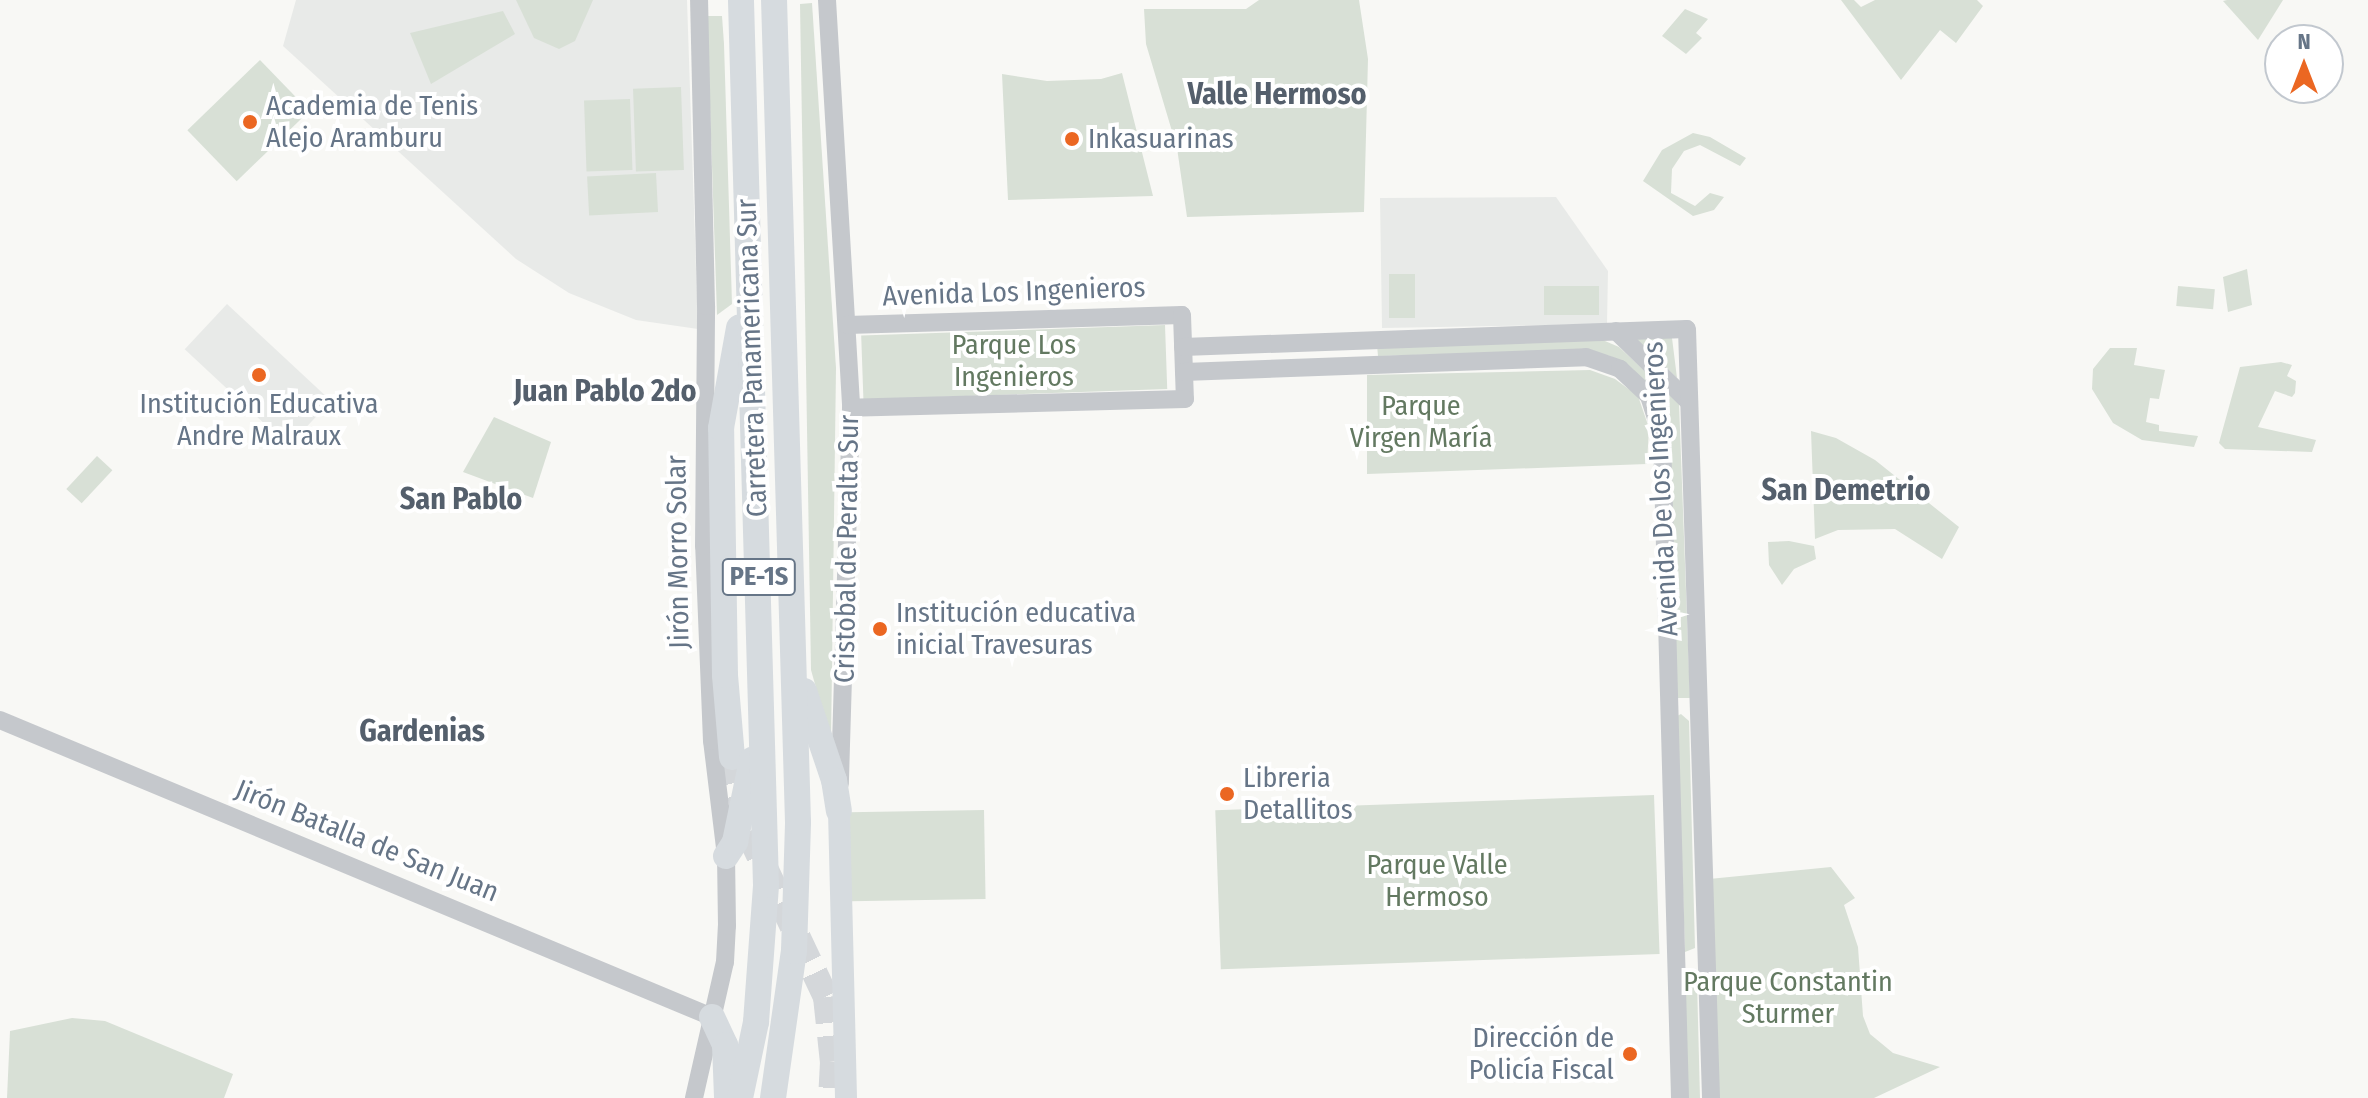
<!DOCTYPE html>
<meta charset="utf-8">
<style>
body{margin:0}
#map{position:relative;width:2368px;height:1098px;overflow:hidden;background:#f8f8f5;font-family:"Fira Sans Condensed",sans-serif}
div>[style]{position:absolute}
.built>*{inset:0;background:#e8eae8;transform-origin:0 0}
.green>*{inset:0;background:#d8e0d6;transform-origin:0 0}
.highway-tunnel>*{height:26px;margin-top:-13px;transform-origin:0;background:repeating-linear-gradient(90deg,#d4d7da 0 26px,transparent 0 39px)}
.minor>*{height:18px;margin:-9px;padding:0 9px;transform-origin:9px;border-radius:9px;background:#c5c8cc}
.major>*{height:22px;margin:-11px;padding:0 11px;transform-origin:11px;border-radius:11px;background:#d6dbdf}
.highway>*{height:26px;margin:-13px;padding:0 13px;transform-origin:13px;border-radius:13px;background:#d6dbdf}
.dots>*{width:22px;height:22px;translate:-50% -50%;box-sizing:border-box;border:4px solid #fff;border-radius:50%}
span{translate:-50% -50%;white-space:nowrap;text-align:center;line-height:1.15;-webkit-text-stroke:8px #fff;paint-order:stroke}
.shield-label span{padding:2px 6px;background:#fff;border:2px solid;border-radius:6px;-webkit-text-stroke-width:0}
.shield-label{font-size:26px;color:#667587;font-weight:700}
.poi-label{font-size:28px;color:#667587}
.left{translate:0 -50%;text-align:left}
.right{translate:-100% -50%;text-align:right}
.street-label{font-size:28px;color:#667587}
.park-label{font-size:28px;color:#637961}
.neighbourhood-label{font-size:30px;color:#545f6c;font-weight:700}
.north{position:absolute;left:2264px;top:24px;width:80px;height:80px;box-sizing:border-box;background:#fff;border:2px solid #c2c8cf;border-radius:50%;rotate:0deg;font-size:22px;font-weight:700;line-height:32px;text-align:center;color:#667587}
.north::after{content:'';display:block;margin:auto;width:28px;height:36px;background:#eb6722;clip-path:polygon(50% 0,100% 100%,50% 72%,0 100%)}
</style>
<div id="map">
<div class="built">
<div style="clip-path:polygon(296px 0,687px 0,698px 329px,636px 320px,569px 293px,516px 259px,283px 46px)"></div>
<div style="clip-path:polygon(1556px 197px,1608px 271px,1607px 324px,1382px 328px,1380px 198px)"></div>
<div style="left:227px;top:304px;width:142px;height:62px;rotate:43deg"></div>
</div>
<div class="green">
<div style="clip-path:polygon(516px 0,593px 0,575px 41px,559px 49px,534px 38px)"></div>
<div style="clip-path:polygon(1259px 0,1359px 0,1368px 59px,1364px 212px,1187px 217px,1177px 148px,1146px 44px,1144px 9px,1246px 9px)"></div>
<div style="clip-path:polygon(1841px 0,1854px 0,1861px 7px,1875px 0,1977px 0,1983px 6px,1956px 43px,1940px 30px,1901px 80px)"></div>
<div style="clip-path:polygon(2283px 0,2258px 40px,2223px 1px,2227px 0)"></div>
<div style="clip-path:polygon(812px 3px,836px 368px,831px 741px,811px 670px,800px 4px)"></div>
<div style="clip-path:polygon(1685px 9px,1708px 19px,1696px 33px,1702px 38px,1686px 54px,1662px 36px)"></div>
<div style="clip-path:polygon(503px 11px,515px 34px,431px 84px,410px 33px)"></div>
<div style="clip-path:polygon(707px 16px,722px 16px,724px 44px,732px 304px,717px 315px)"></div>
<div style="left:260px;top:60px;width:71px;height:101px;rotate:46deg"></div>
<div style="clip-path:polygon(1122px 73px,1153px 196px,1008px 200px,1002px 74px,1047px 81px,1101px 79px)"></div>
<div style="left:681px;top:87px;width:83px;height:48px;rotate:88deg"></div>
<div style="left:630px;top:99px;width:71px;height:46px;rotate:88deg"></div>
<div style="clip-path:polygon(1693px 133px,1710px 137px,1746px 158px,1740px 166px,1700px 145px,1684px 151px,1672px 169px,1671px 193px,1695px 206px,1710px 193px,1724px 197px,1714px 210px,1693px 216px,1643px 181px,1662px 150px)"></div>
<div style="left:656px;top:173px;width:39px;height:69px;rotate:87deg"></div>
<div style="clip-path:polygon(2247px 269px,2252px 305px,2228px 312px,2223px 277px)"></div>
<div style="left:1389px;top:274px;width:26px;height:44px"></div>
<div style="left:1599px;top:286px;width:29px;height:55px;rotate:90deg"></div>
<div style="left:2178px;top:286px;width:37px;height:20px;rotate:5deg"></div>
<div style="left:1165px;top:325px;width:64px;height:304px;rotate:88deg"></div>
<div style="clip-path:polygon(1633px 336px,1672px 338px,1677px 378px)"></div>
<div style="clip-path:polygon(1598px 338px,1619px 347px,1679px 403px,1690px 698px,1676px 698px,1667px 432px,1633px 369px,1610px 356px,1582px 350px,1378px 356px,1377px 345px)"></div>
<div style="clip-path:polygon(2110px 348px,2137px 348px,2134px 365px,2165px 370px,2159px 399px,2150px 398px,2146px 422px,2159px 425px,2159px 431px,2198px 436px,2194px 447px,2142px 440px,2113px 423px,2092px 389px,2093px 369px)"></div>
<div style="clip-path:polygon(2281px 362px,2292px 365px,2287px 376px,2296px 381px,2295px 393px,2292px 397px,2275px 391px,2258px 427px,2316px 440px,2312px 452px,2225px 449px,2219px 443px,2240px 367px)"></div>
<div style="clip-path:polygon(1590px 370px,1615px 379px,1638px 396px,1649px 428px,1647px 464px,1367px 474px,1367px 375px)"></div>
<div style="clip-path:polygon(494px 417px,551px 442px,533px 498px,463px 472px)"></div>
<div style="clip-path:polygon(1811px 431px,1836px 438px,1875px 460px,1959px 527px,1942px 559px,1895px 529px,1838px 530px,1815px 539px)"></div>
<div style="left:97px;top:456px;width:21px;height:45px;rotate:43deg"></div>
<div style="clip-path:polygon(1789px 541px,1814px 546px,1816px 559px,1794px 569px,1782px 585px,1769px 565px,1768px 542px)"></div>
<div style="clip-path:polygon(1681px 714px,1689px 721px,1695px 948px,1685px 952px,1677px 716px)"></div>
<div style="left:1654px;top:795px;width:159px;height:439px;rotate:88deg"></div>
<div style="left:984px;top:810px;width:89px;height:135px;rotate:89deg"></div>
<div style="clip-path:polygon(1831px 867px,1855px 898px,1844px 905px,1858px 947px,1863px 1016px,1870px 1034px,1893px 1053px,1940px 1067px,1874px 1098px,1716px 1098px,1709px 879px)"></div>
<div style="clip-path:polygon(1693px 974px,1697px 982px,1700px 1098px,1687px 1098px,1685px 975px)"></div>
<div style="clip-path:polygon(72px 1018px,105px 1021px,233px 1074px,224px 1098px,7px 1098px,10px 1031px)"></div>
</div>
<div class="highway-tunnel">
<div style="left:732px;top:757px;width:77px;rotate:78deg"></div>
<div style="left:748px;top:832px;width:183px;rotate:64.7deg"></div>
<div style="left:826px;top:997px;width:65px;rotate:83.9deg"></div>
<div style="left:833px;top:1062px;width:36px;rotate:93deg"></div>
</div>
<div class="minor">
<div style="left:827px;top:0;width:409px;rotate:86.6deg"></div>
<div style="left:851px;top:408px;width:376px;rotate:91.7deg"></div>
<div style="left:847px;top:325px;width:335px;rotate:-1.7deg"></div>
<div style="left:1182px;top:315px;width:84px;rotate:88deg"></div>
<div style="left:1185px;top:399px;width:334px;rotate:178.5deg"></div>
<div style="left:1616px;top:331px;width:102px;rotate:44.2deg"></div>
<div style="left:1183px;top:347px;width:504px;rotate:-2.05deg"></div>
<div style="left:1687px;top:329px;width:769px;rotate:88.21deg"></div>
<div style="left:1184px;top:372px;width:402px;rotate:-2.1deg"></div>
<div style="left:1586px;top:357px;width:36px;rotate:19deg"></div>
<div style="left:1620px;top:369px;width:40px;rotate:43deg"></div>
<div style="left:1649px;top:396px;width:43px;rotate:72.4deg"></div>
<div style="left:1662px;top:437px;width:661px;rotate:88.44deg"></div>
<div style="left:0;top:720px;width:771px;rotate:22.64deg"></div>
<div style="left:694px;top:1098px;width:139px;rotate:-77.2deg"></div>
<div style="left:725px;top:962px;width:36px;rotate:-87deg"></div>
<div style="left:727px;top:926px;width:70px;rotate:-90.8deg"></div>
<div style="left:726px;top:856px;width:116px;rotate:-96.9deg"></div>
<div style="left:712px;top:741px;width:195px;rotate:-92.3deg"></div>
<div style="left:704px;top:546px;width:240px;rotate:-89.5deg"></div>
<div style="left:706px;top:306px;width:306px;rotate:-91.3deg"></div>
</div>
<div class="major">
<div style="left:839px;top:811px;width:287px;rotate:88.6deg"></div>
</div>
<div class="highway">
<div style="left:804px;top:691px;width:94px;rotate:71.4deg"></div>
<div style="left:834px;top:780px;width:31px;rotate:81deg"></div>
<div style="left:732px;top:757px;width:82px;rotate:-94.9deg"></div>
<div style="left:725px;top:675px;width:247px;rotate:-90.9deg"></div>
<div style="left:721px;top:428px;width:102px;rotate:-79.8deg"></div>
<div style="left:726px;top:856px;width:17px;rotate:-57deg"></div>
<div style="left:735px;top:842px;width:84px;rotate:-78.3deg"></div>
<div style="left:712px;top:1017px;width:31px;rotate:65deg"></div>
<div style="left:725px;top:1045px;width:53px;rotate:87.8deg"></div>
<div style="left:740px;top:1098px;width:78px;rotate:-78.1deg"></div>
<div style="left:756px;top:1022px;width:137px;rotate:-85.8deg"></div>
<div style="left:766px;top:885px;width:885px;rotate:-91.62deg"></div>
<div style="left:773px;top:1098px;width:148px;rotate:-81.9deg"></div>
<div style="left:794px;top:951px;width:129px;rotate:-88.2deg"></div>
<div style="left:798px;top:822px;width:822px;rotate:-91.67deg"></div>
</div>
<div class="dots">
<div style="left:250px;top:122px;background:#eb6722"></div>
<div style="left:1072px;top:139px;background:#eb6722"></div>
<div style="left:259px;top:375px;background:#eb6722"></div>
<div style="left:880px;top:629px;background:#eb6722"></div>
<div style="left:1227px;top:794px;background:#eb6722"></div>
<div style="left:1630px;top:1054px;background:#eb6722"></div>
</div>
<div class="shield-label">
<span style="left:759px;top:577px">PE-1S</span>
</div>
<div class="poi-label">
<span class="left" style="left:266px;top:122px">Academia de Tenis<br>Alejo Aramburu</span>
<span class="left" style="left:1088px;top:139px">Inkasuarinas</span>
<span style="left:259px;top:420px">Institución Educativa<br>Andre Malraux</span>
<span class="left" style="left:896px;top:629px">Institución educativa<br>inicial Travesuras</span>
<span class="left" style="left:1243px;top:794px">Libreria<br>Detallitos</span>
<span class="right" style="left:1614px;top:1054px">Dirección de<br>Policía Fiscal</span>
</div>
<div class="street-label">
<span style="left:1014px;top:292px;rotate:-2deg">Avenida Los Ingenieros</span>
<span style="left:752px;top:358px;rotate:-92deg">Carretera Panamericana Sur</span>
<span style="left:1661px;top:489px;rotate:-93deg">Avenida De los Ingenieros</span>
<span style="left:847px;top:549px;rotate:-89deg">Cristobal de Peralta Sur</span>
<span style="left:678px;top:552px;rotate:-91deg">Jirón Morro Solar</span>
<span style="left:367px;top:841px;rotate:22deg">Jirón Batalla de San Juan</span>
</div>
<div class="park-label">
<span style="left:1014px;top:361px">Parque Los<br>Ingenieros</span>
<span style="left:1421px;top:422px">Parque<br>Virgen María</span>
<span style="left:1437px;top:881px">Parque Valle<br>Hermoso</span>
<span style="left:1788px;top:998px">Parque Constantin<br>Sturmer</span>
</div>
<div class="neighbourhood-label">
<span style="left:1277px;top:94px">Valle Hermoso</span>
<span style="left:605px;top:391px">Juan Pablo 2do</span>
<span style="left:1846px;top:490px">San Demetrio</span>
<span style="left:461px;top:499px">San Pablo</span>
<span style="left:422px;top:731px">Gardenias</span>
</div>
<div class="north">N</div>
</div>
